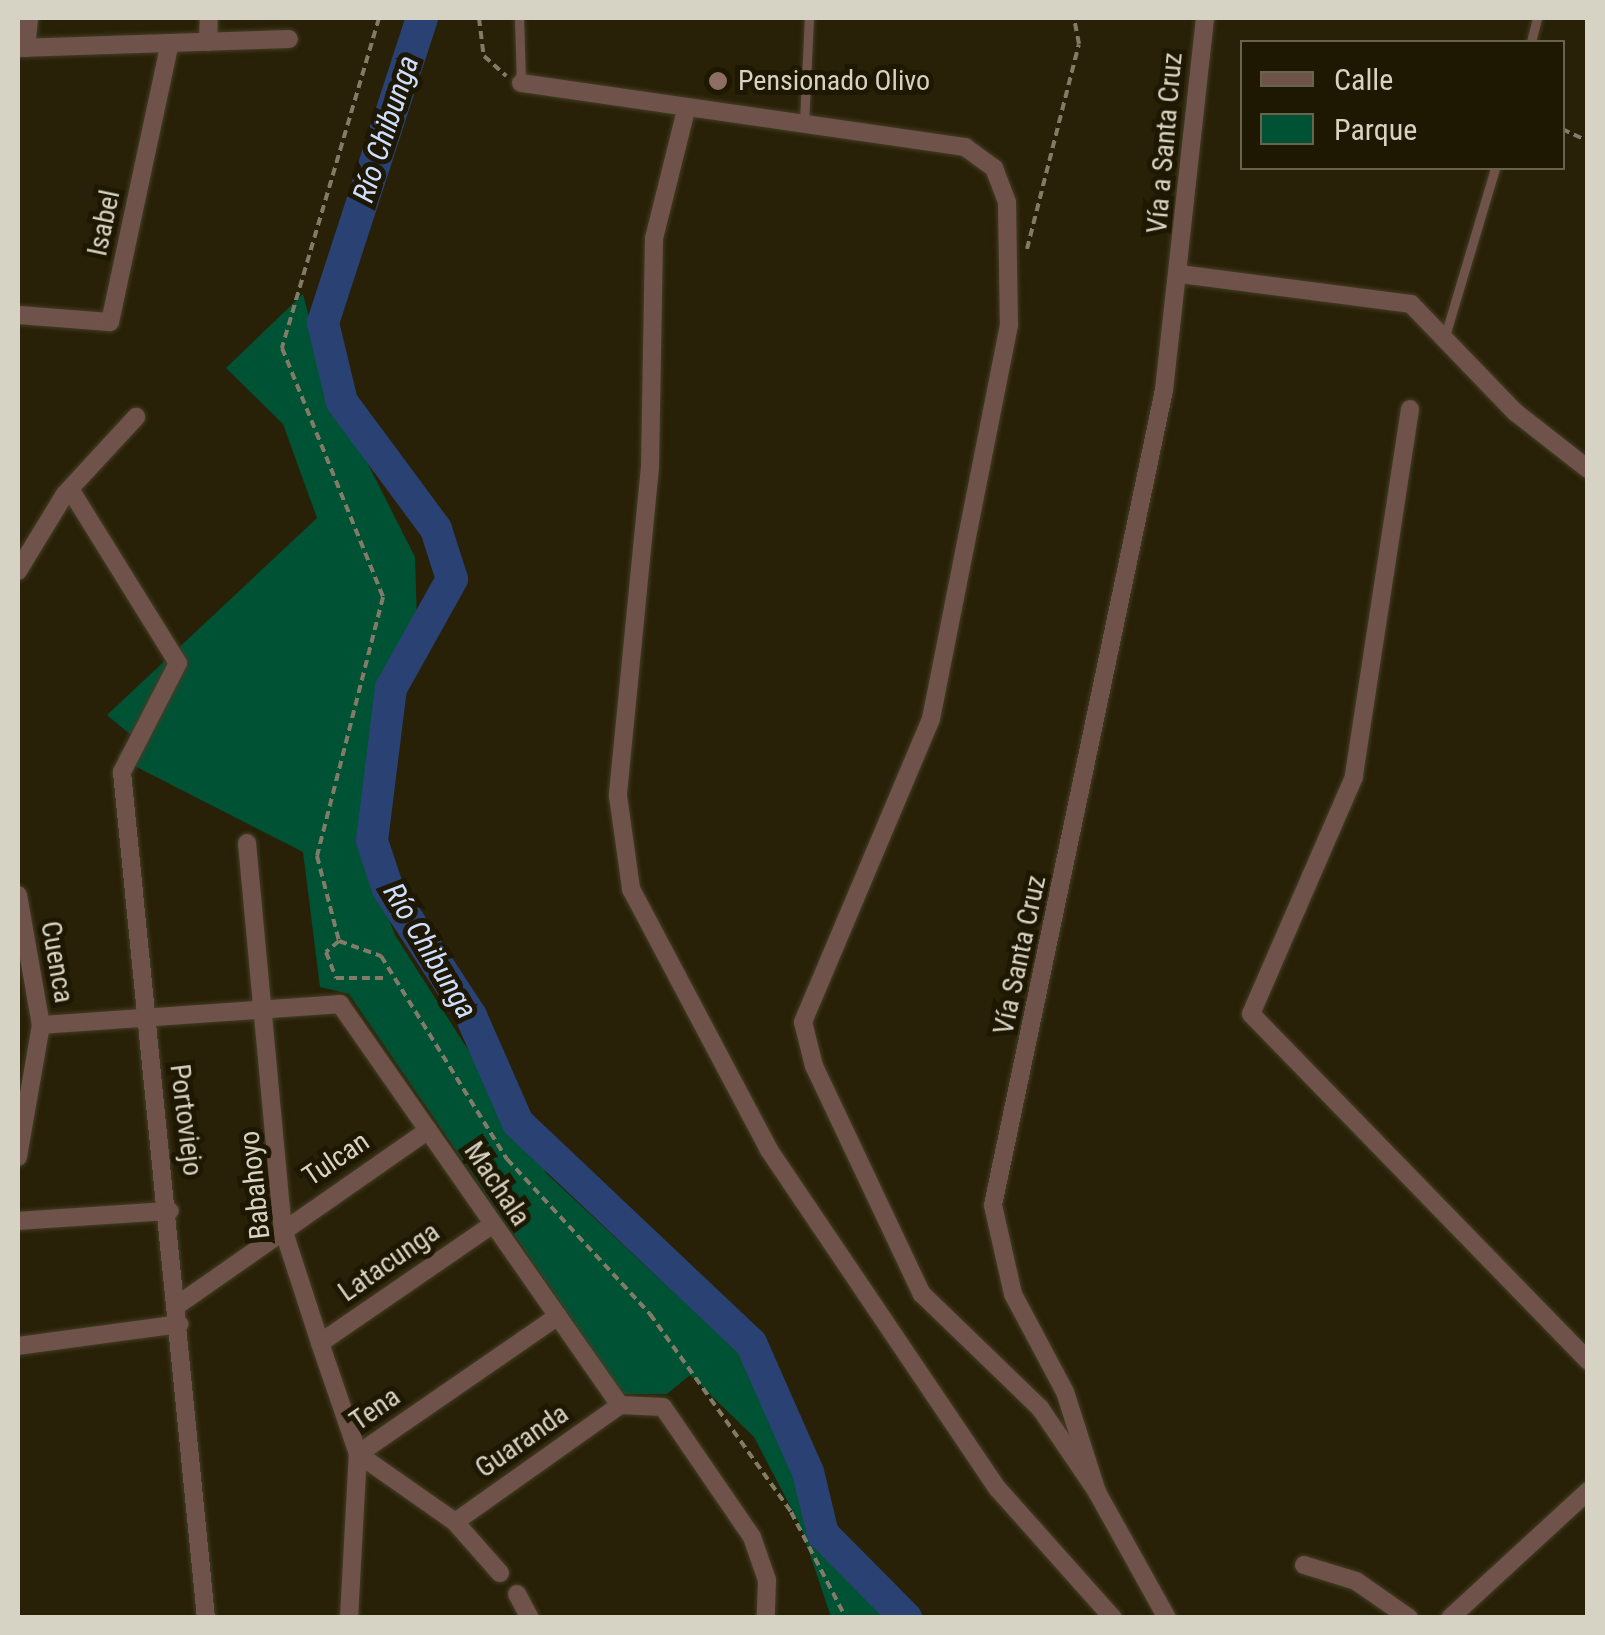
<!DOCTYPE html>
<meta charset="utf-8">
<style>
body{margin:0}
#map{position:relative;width:1605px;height:1635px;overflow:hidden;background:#282107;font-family:"Roboto Condensed",sans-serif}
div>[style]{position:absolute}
.green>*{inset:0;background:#005235}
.river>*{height:32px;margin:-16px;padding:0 16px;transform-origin:16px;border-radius:16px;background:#2a4273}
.path>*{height:4px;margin-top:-2px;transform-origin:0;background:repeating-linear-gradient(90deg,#817b67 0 8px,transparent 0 13px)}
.roads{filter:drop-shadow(0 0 2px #443d25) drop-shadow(0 0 2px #443d25)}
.service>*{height:9px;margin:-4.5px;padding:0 4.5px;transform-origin:4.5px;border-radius:4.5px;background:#6f534b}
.minor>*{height:18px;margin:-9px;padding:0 9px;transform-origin:9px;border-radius:9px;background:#6f534b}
.dots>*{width:28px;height:28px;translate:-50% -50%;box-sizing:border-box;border:5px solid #1e1701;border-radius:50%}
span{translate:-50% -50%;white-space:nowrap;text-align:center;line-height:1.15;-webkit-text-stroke:10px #1e1701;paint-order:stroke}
.poi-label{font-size:28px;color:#d7d3c4}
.left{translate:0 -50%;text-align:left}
.street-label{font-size:28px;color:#d7d3c4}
.water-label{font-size:30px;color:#cddefe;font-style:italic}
.frame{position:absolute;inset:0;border:20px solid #d7d3c4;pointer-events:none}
.legend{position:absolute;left:1240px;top:40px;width:325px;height:130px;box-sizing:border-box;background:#1e1701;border:2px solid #68624f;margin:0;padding:12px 18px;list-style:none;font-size:30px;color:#d7d3c4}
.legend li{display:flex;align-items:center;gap:20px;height:50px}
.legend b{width:50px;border:2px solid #68624f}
</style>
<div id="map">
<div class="green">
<div style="clip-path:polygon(303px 294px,325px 379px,415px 557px,417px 622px,362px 791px,365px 856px,395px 935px,547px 1174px,753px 1366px,842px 1569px,883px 1617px,831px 1617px,800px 1525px,754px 1437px,690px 1375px,667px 1394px,623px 1394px,349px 994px,320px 987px,303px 852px,117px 757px,132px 736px,107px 715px,317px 518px,283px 424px,226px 368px)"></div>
</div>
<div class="river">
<div style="left:422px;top:18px;width:321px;rotate:108deg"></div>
<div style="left:323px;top:323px;width:81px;rotate:76.5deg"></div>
<div style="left:342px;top:402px;width:158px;rotate:53.5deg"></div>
<div style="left:436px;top:529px;width:52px;rotate:72.3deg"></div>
<div style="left:452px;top:579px;width:125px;rotate:119.2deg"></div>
<div style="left:391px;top:688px;width:154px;rotate:97.1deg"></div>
<div style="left:372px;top:841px;width:51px;rotate:71.6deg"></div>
<div style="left:388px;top:889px;width:152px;rotate:56.8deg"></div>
<div style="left:471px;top:1016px;width:117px;rotate:66.3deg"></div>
<div style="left:518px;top:1123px;width:320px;rotate:43.4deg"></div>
<div style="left:751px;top:1343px;width:141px;rotate:66.2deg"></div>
<div style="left:808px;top:1472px;width:64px;rotate:76.4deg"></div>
<div style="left:823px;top:1534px;width:118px;rotate:45.3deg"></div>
</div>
<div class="path">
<div style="left:379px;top:18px;width:344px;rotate:106.4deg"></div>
<div style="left:282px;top:348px;width:269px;rotate:67.9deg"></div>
<div style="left:383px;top:597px;width:267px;rotate:104.3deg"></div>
<div style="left:317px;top:856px;width:88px;rotate:75.5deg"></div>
<div style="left:339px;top:941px;width:45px;rotate:19.7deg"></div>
<div style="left:381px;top:956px;width:239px;rotate:58.2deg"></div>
<div style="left:507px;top:1159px;width:211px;rotate:47.3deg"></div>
<div style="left:650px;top:1314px;width:243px;rotate:54.5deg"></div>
<div style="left:791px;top:1512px;width:119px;rotate:62.6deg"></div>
<div style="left:479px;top:18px;width:38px;rotate:83deg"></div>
<div style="left:484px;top:56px;width:30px;rotate:42deg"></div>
<div style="left:1562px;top:129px;width:29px;rotate:25deg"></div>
<div style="left:1027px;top:249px;width:211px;rotate:-75.8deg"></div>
<div style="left:1079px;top:44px;width:26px;rotate:-101deg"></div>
<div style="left:339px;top:941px;width:17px;rotate:140deg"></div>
<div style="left:326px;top:952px;width:28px;rotate:69deg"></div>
<div style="left:336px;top:978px;width:49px"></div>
</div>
<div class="roads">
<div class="service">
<div style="left:519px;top:18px;width:65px;rotate:88.2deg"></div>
<div style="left:1531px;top:42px;width:25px;rotate:-76deg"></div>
<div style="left:804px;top:123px;width:105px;rotate:-87.3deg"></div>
<div style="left:1445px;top:336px;width:175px;rotate:-73.4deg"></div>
</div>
<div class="minor">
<div style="left:208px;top:42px;width:24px;rotate:-88deg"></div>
<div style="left:18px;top:48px;width:271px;rotate:-1.9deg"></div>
<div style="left:26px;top:48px;width:30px;rotate:-84deg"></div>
<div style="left:521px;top:83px;width:449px;rotate:8.2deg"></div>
<div style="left:965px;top:147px;width:36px;rotate:36deg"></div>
<div style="left:994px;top:168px;width:36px;rotate:69deg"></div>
<div style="left:1007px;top:202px;width:123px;rotate:89.1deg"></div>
<div style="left:1009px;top:325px;width:402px;rotate:101.2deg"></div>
<div style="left:931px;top:719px;width:329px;rotate:112.9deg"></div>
<div style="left:803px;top:1022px;width:45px;rotate:76deg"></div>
<div style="left:814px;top:1066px;width:252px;rotate:64.7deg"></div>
<div style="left:922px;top:1294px;width:164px;rotate:44deg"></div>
<div style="left:1040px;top:1408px;width:102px;rotate:55.8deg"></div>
<div style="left:686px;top:110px;width:132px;rotate:104deg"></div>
<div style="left:654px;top:238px;width:229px;rotate:91deg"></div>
<div style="left:650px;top:467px;width:331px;rotate:95.6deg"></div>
<div style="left:618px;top:796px;width:94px;rotate:82deg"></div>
<div style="left:631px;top:889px;width:295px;rotate:62.1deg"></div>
<div style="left:769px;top:1150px;width:409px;rotate:56deg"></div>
<div style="left:998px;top:1489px;width:173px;rotate:48.3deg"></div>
<div style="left:1180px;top:274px;width:233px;rotate:7.4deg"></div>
<div style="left:1411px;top:304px;width:150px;rotate:46.1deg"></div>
<div style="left:1515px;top:412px;width:93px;rotate:38deg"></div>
<div style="left:18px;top:315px;width:92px;rotate:4.4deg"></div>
<div style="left:110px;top:322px;width:285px;rotate:-77.9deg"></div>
<div style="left:1410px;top:409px;width:372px;rotate:98.7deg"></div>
<div style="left:1354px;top:777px;width:258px;rotate:113.5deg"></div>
<div style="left:1251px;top:1014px;width:484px;rotate:45.8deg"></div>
<div style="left:70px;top:489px;width:205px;rotate:58.2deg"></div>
<div style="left:178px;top:663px;width:123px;rotate:117.2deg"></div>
<div style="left:122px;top:772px;width:850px;rotate:84.33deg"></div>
<div style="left:18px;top:571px;width:90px;rotate:-58.6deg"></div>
<div style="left:65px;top:494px;width:105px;rotate:-47.3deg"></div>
<div style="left:247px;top:843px;width:388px;rotate:84.7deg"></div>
<div style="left:283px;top:1229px;width:120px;rotate:72deg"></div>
<div style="left:320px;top:1343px;width:117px;rotate:71.1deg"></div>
<div style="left:358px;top:1454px;width:118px;rotate:35deg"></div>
<div style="left:455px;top:1522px;width:68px;rotate:48.6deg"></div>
<div style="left:18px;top:895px;width:132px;rotate:80deg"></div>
<div style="left:41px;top:1025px;width:134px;rotate:99.9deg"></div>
<div style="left:41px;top:1025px;width:300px;rotate:-4deg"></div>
<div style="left:340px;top:1004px;width:489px;rotate:55.1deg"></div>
<div style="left:620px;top:1405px;width:43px;rotate:2.7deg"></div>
<div style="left:663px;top:1407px;width:158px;rotate:55.6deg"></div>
<div style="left:752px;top:1537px;width:46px;rotate:70.8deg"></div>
<div style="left:767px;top:1580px;width:38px;rotate:92deg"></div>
<div style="left:18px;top:1221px;width:152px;rotate:-3.8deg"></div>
<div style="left:179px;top:1304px;width:304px;rotate:-34.9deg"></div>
<div style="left:320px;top:1343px;width:206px;rotate:-34.5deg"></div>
<div style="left:18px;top:1346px;width:163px;rotate:-7.7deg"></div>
<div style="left:358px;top:1454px;width:243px;rotate:-34.6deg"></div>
<div style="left:455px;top:1522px;width:202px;rotate:-35.3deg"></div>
<div style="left:1304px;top:1565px;width:54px;rotate:17.1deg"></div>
<div style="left:1356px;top:1581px;width:65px;rotate:34.9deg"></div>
<div style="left:517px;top:1594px;width:27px;rotate:62deg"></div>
<div style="left:349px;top:1618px;width:164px;rotate:-86.9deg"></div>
<div style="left:1167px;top:1618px;width:144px;rotate:-119.1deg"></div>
<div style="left:1097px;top:1492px;width:105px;rotate:-107.7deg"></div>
<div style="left:1065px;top:1392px;width:111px;rotate:-118deg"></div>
<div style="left:1013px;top:1294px;width:91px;rotate:-102.7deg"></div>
<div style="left:993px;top:1205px;width:833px;rotate:-78.15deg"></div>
<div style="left:1164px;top:390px;width:374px;rotate:-83.7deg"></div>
<div style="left:1450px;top:1618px;width:188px;rotate:-42.6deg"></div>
</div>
</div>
<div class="dots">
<div style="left:718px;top:81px;background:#8d6e63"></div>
</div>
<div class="poi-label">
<span class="left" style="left:738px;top:81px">Pensionado Olivo</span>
</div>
<div class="street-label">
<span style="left:1165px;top:143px;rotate:-85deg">Vía a Santa Cruz</span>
<span style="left:104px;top:223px;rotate:-78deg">Isabel</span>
<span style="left:1020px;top:955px;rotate:-78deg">Vía Santa Cruz</span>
<span style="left:57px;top:962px;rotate:80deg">Cuenca</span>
<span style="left:186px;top:1120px;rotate:83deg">Portoviejo</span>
<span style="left:336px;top:1159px;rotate:-34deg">Tulcan</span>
<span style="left:497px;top:1184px;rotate:56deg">Machala</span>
<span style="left:255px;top:1185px;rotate:-96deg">Babahoyo</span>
<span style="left:389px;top:1262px;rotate:-35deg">Latacunga</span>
<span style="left:375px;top:1409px;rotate:-35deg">Tena</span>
<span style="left:522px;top:1441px;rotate:-35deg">Guaranda</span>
</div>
<div class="water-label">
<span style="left:386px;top:129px;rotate:-72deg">Río Chibunga</span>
<span style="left:430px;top:951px;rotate:59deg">Río Chibunga</span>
</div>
<div class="frame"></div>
<ul class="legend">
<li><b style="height:12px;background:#6f534b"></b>Calle</li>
<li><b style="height:28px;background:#005235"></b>Parque</li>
</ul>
</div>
